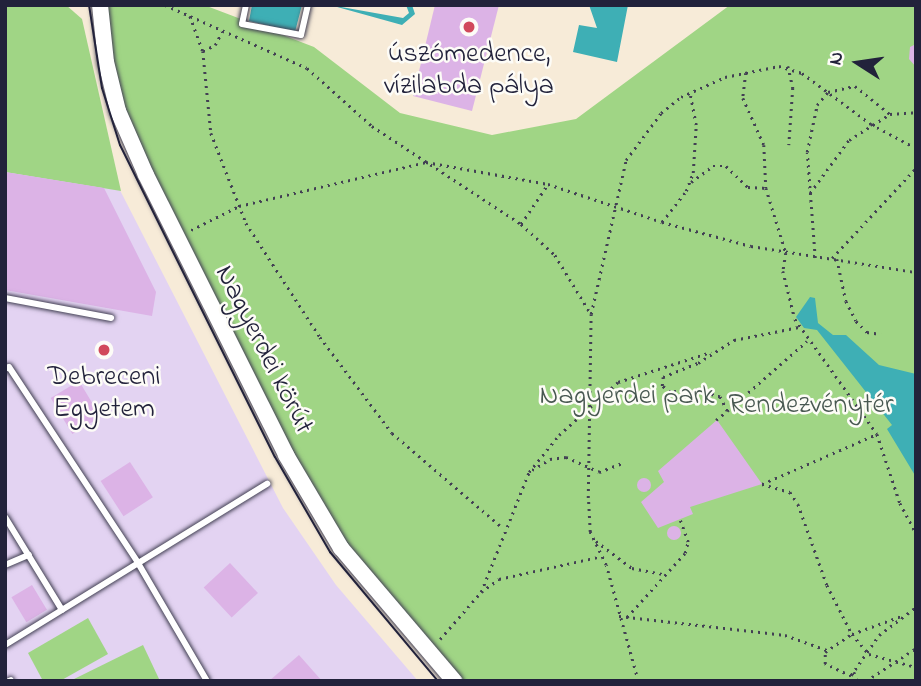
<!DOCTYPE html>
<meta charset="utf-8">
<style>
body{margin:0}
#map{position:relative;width:921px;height:686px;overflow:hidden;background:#f7ebd8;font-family:"Indie Flower",sans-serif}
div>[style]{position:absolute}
.built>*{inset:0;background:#e3d3f2}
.green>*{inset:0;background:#a0d585}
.water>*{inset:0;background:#3eafb5}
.building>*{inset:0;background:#dcb3e6;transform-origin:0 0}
.round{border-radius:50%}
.path>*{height:2.5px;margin-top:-1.25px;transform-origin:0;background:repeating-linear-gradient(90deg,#424053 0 2px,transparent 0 7px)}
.roads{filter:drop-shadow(0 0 2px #424053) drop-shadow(0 0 2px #424053)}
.service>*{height:6px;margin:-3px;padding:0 3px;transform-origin:3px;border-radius:3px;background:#fff}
.tertiary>*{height:16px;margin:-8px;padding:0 8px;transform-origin:8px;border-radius:8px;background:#fff}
.tram>*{height:2px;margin:-1px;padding:0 1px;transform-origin:1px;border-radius:1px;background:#22223b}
.dots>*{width:19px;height:19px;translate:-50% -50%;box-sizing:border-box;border:4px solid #fdfcf7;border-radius:50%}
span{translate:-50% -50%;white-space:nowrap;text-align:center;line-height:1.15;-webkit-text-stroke:5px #fdfcf7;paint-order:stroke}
.poi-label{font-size:28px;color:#22223b}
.street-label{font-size:28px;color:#22223b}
.park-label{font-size:28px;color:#485851}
.frame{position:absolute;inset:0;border:7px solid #22223b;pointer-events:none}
.north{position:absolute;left:823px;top:28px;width:70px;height:70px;-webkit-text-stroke:5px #fdfcf7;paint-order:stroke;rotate:282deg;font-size:19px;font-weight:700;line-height:28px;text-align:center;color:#22223b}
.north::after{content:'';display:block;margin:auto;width:24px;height:32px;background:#22223b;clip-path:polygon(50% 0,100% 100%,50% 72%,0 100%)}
</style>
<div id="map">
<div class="built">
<div style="clip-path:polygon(5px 5px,25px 5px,283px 508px,336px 585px,418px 681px,5px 681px)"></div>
</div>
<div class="green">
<div style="clip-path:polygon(5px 5px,66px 5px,82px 19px,121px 191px,5px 172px)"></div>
<div style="clip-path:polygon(103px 5px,204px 5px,314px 47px,400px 113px,492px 135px,576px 119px,730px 5px,916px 5px,916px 681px,454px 681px,341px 549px,118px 111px)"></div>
<div style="clip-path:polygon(88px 618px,108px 654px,60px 681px,43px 681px,28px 653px)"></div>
<div style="clip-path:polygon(143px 645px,160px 681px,70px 681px)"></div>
</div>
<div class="water">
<div style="clip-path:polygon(252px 5px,302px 5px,295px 32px,249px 21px)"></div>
<div style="clip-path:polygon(330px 5px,403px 18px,409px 13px,406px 5px,412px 5px,415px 14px,402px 25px)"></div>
<div style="clip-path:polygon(589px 5px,628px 5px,617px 62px,573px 52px,579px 25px,597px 28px)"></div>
<div style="clip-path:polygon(810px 297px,815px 298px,818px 323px,833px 335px,846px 335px,879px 365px,916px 374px,916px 477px,887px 429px,892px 425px,817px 330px,804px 328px,796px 317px)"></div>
</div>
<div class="building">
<div style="clip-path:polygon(435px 5px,499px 5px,472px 111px,413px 96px)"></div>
<div style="clip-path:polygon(916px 44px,916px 67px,909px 59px,910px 47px)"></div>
<div style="clip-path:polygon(5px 172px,104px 188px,156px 292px,152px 316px,5px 290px)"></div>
<div style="left:79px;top:381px;width:42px;height:33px;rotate:59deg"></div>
<div style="clip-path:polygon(717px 420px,762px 484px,690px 507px,693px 514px,658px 528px,641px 502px,664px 482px,658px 471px)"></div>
<div style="left:130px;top:462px;width:42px;height:35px;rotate:57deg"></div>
<div class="round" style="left:637px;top:478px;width:14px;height:14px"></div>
<div class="round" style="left:667px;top:526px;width:14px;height:14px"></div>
<div style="left:230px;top:563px;width:41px;height:36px;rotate:47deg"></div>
<div style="left:32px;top:585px;width:29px;height:24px;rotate:59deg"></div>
<div style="clip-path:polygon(299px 655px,322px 681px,269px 681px)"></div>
</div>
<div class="path">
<div style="left:165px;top:5px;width:155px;rotate:23.9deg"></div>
<div style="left:307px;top:68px;width:87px;rotate:41.7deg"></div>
<div style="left:372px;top:126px;width:178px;rotate:33.3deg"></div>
<div style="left:521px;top:224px;width:46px;rotate:42.4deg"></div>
<div style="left:555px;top:255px;width:69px;rotate:58.6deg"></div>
<div style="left:190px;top:16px;width:37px;rotate:70deg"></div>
<div style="left:203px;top:51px;width:82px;rotate:84.4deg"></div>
<div style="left:211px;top:133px;width:97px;rotate:68.7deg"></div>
<div style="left:246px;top:223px;width:136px;rotate:57deg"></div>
<div style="left:320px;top:337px;width:120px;rotate:53.1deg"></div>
<div style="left:392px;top:433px;width:146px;rotate:40.6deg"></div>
<div style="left:203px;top:51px;width:13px;rotate:-27deg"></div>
<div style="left:215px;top:45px;width:15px;rotate:-62deg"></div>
<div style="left:788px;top:66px;width:23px;rotate:77deg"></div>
<div style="left:793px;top:88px;width:57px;rotate:94deg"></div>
<div style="left:746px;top:73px;width:25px;rotate:97deg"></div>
<div style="left:743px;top:98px;width:51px;rotate:65.9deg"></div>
<div style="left:764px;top:145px;width:43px;rotate:87.3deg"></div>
<div style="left:766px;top:188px;width:68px;rotate:72.9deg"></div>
<div style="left:786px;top:253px;width:18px;rotate:99deg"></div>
<div style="left:783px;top:271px;width:49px;rotate:76deg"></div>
<div style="left:795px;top:319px;width:141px;rotate:54.5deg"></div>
<div style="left:877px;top:434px;width:73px;rotate:71.6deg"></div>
<div style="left:900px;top:503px;width:34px;rotate:62deg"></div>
<div style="left:691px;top:182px;width:27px;rotate:-36deg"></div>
<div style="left:713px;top:166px;width:13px"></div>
<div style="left:726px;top:166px;width:30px;rotate:44deg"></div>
<div style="left:748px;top:187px;width:18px;rotate:3deg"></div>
<div style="left:810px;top:193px;width:66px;rotate:-53.7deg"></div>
<div style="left:849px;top:140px;width:49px;rotate:-32.4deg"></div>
<div style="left:890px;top:114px;width:26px;rotate:-4deg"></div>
<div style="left:662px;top:222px;width:39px;rotate:-52deg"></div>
<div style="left:686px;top:191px;width:19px;rotate:-69deg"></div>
<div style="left:693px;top:173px;width:48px;rotate:-86.4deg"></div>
<div style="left:696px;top:125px;width:33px;rotate:-101deg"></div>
<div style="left:521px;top:224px;width:48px;rotate:-56deg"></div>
<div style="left:191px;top:230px;width:54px;rotate:-26.6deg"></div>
<div style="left:239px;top:206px;width:192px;rotate:-13.2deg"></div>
<div style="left:426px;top:162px;width:124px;rotate:10.2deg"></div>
<div style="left:548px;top:184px;width:120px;rotate:18.4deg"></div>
<div style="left:662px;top:222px;width:92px;rotate:15.1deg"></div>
<div style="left:751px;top:246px;width:167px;rotate:9deg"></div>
<div style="left:815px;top:258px;width:106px;rotate:-94.3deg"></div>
<div style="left:807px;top:152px;width:48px;rotate:-78deg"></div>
<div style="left:817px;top:105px;width:17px;rotate:-50deg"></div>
<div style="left:828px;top:92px;width:28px;rotate:-13deg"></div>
<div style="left:855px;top:86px;width:45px;rotate:38.7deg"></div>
<div style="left:832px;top:258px;width:123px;rotate:-47deg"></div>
<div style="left:837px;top:259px;width:43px;rotate:77.9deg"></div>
<div style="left:846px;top:301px;width:22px;rotate:63deg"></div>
<div style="left:856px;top:321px;width:16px;rotate:45deg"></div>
<div style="left:867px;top:332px;width:14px;rotate:8deg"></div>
<div style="left:727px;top:411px;width:106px;rotate:-41.2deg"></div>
<div style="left:716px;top:420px;width:14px;rotate:-39deg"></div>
<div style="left:727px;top:411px;width:16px;rotate:-117deg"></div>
<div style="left:720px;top:397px;width:24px;rotate:-163deg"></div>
<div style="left:697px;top:390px;width:27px;rotate:176deg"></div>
<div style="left:670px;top:392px;width:10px;rotate:-143deg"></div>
<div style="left:662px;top:386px;width:9px;rotate:-84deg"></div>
<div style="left:663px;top:377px;width:38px;rotate:-22deg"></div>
<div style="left:698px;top:363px;width:43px;rotate:-32.6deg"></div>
<div style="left:734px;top:340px;width:66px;rotate:-11.3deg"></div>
<div style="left:532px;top:470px;width:21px;rotate:-31deg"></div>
<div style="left:550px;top:459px;width:16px;rotate:-7deg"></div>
<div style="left:566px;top:457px;width:36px;rotate:24deg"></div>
<div style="left:599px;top:472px;width:25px;rotate:-21deg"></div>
<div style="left:762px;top:484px;width:29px;rotate:16deg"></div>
<div style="left:790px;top:492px;width:14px;rotate:56deg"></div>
<div style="left:798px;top:504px;width:86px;rotate:70.3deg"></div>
<div style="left:827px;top:585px;width:55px;rotate:63deg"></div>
<div style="left:852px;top:634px;width:26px;rotate:50deg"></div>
<div style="left:869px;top:654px;width:49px;rotate:15.5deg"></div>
<div style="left:762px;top:484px;width:125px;rotate:-23.5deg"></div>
<div style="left:596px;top:541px;width:45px;rotate:36.9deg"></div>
<div style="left:632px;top:568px;width:32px;rotate:11deg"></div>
<div style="left:481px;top:592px;width:129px;rotate:-68.2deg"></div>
<div style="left:529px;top:472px;width:48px;rotate:-51deg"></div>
<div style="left:559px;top:435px;width:79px;rotate:-41.9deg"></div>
<div style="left:618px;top:382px;width:98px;rotate:-17.9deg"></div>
<div style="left:619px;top:616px;width:167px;rotate:6.5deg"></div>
<div style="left:785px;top:635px;width:45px;rotate:19.7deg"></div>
<div style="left:627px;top:617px;width:86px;rotate:-47.8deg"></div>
<div style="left:685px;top:553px;width:11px;rotate:-75deg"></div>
<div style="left:688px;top:542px;width:23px;rotate:-110deg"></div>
<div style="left:440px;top:639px;width:62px;rotate:-48.9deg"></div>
<div style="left:481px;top:592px;width:22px;rotate:-36deg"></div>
<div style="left:499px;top:579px;width:101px;rotate:-12.5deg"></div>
<div style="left:854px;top:672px;width:9px;rotate:72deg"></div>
<div style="left:851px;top:676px;width:29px;rotate:-155deg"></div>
<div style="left:825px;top:664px;width:12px;rotate:-90deg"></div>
<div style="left:825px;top:652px;width:32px;rotate:-34deg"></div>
<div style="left:852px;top:634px;width:55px;rotate:-20.1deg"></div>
<div style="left:638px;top:681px;width:120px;rotate:-105.4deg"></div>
<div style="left:606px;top:565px;width:37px;rotate:-116deg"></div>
<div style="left:590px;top:532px;width:34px;rotate:-93deg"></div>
<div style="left:588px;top:498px;width:184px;rotate:-89.1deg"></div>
<div style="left:591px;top:314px;width:158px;rotate:-77.2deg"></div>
<div style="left:626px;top:160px;width:59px;rotate:-53.3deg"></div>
<div style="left:661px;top:113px;width:26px;rotate:-39deg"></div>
<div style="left:681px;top:97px;width:48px;rotate:-24.4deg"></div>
<div style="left:725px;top:77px;width:55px;rotate:-11.5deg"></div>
<div style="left:779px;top:66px;width:24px;rotate:17deg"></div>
<div style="left:802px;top:73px;width:86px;rotate:36.5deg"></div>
<div style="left:871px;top:124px;width:51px;rotate:28.1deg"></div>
<div style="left:847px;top:681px;width:56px;rotate:-55.2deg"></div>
<div style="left:879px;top:635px;width:46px;rotate:-37.1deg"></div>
<div style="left:866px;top:681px;width:60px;rotate:-33.4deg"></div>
</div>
<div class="roads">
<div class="service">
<div style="left:246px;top:5px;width:19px;rotate:102deg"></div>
<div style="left:242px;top:24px;width:60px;rotate:10.6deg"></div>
<div style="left:301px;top:35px;width:31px;rotate:-77deg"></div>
<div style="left:5px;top:298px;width:108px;rotate:10.7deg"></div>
<div style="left:5px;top:369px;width:4px;rotate:-27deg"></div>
<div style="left:9px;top:367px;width:235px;rotate:56.6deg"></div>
<div style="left:138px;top:563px;width:137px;rotate:59.7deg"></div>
<div style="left:5px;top:517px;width:109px;rotate:58.5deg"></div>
<div style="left:5px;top:565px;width:26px;rotate:-23deg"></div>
<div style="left:5px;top:645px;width:308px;rotate:-31.6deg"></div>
<div style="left:9px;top:681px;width:2px;rotate:-27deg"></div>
</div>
<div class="tertiary">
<div style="left:100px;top:5px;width:57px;rotate:84deg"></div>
<div style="left:106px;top:62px;width:50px;rotate:76.2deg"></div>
<div style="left:118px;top:111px;width:70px;rotate:66.4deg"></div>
<div style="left:146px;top:175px;width:313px;rotate:63.4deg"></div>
<div style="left:286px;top:455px;width:108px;rotate:59.4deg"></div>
<div style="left:341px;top:548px;width:175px;rotate:49.6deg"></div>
</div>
</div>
<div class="tram">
<div style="left:89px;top:5px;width:84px;rotate:81.1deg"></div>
<div style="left:102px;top:88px;width:60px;rotate:72.5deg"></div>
<div style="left:120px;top:145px;width:348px;rotate:63.6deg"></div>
<div style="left:275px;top:457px;width:110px;rotate:59.9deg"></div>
<div style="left:330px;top:552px;width:168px;rotate:50.1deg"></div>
</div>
<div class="dots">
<div style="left:469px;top:27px;background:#d1495b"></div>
<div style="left:104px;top:350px;background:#d1495b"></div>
</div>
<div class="poi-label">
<span style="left:469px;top:71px">úszómedence,<br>vízilabda pálya</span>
<span style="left:104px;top:394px">Debreceni<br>Egyetem</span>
</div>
<div class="street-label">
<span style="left:263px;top:350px;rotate:63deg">Nagyerdei körút</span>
</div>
<div class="park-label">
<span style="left:627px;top:397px">Nagyerdei park</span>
<span style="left:811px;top:406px">Rendezvénytér</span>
</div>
<div class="frame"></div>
<div class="north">N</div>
</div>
